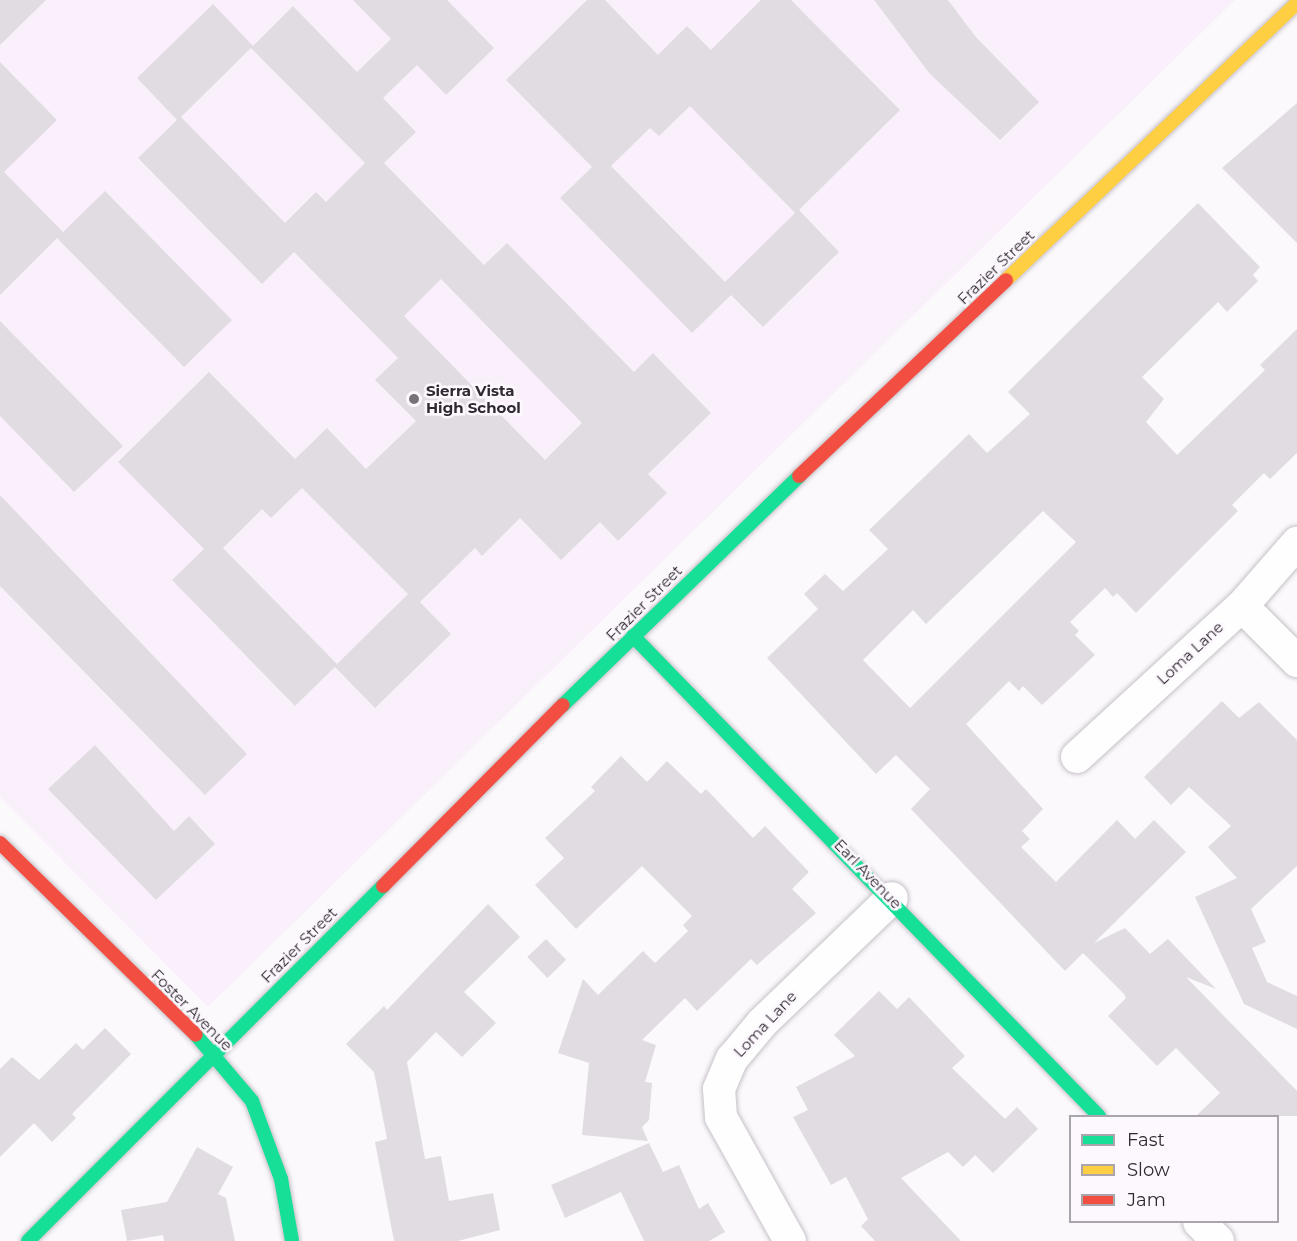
<!DOCTYPE html>
<style>
body{margin:0}
#map{position:relative;width:1297px;height:1241px;overflow:hidden;background:#fbf9fc;font-family:Montserrat,sans-serif}
div>[style]{position:absolute}
.built>*{inset:0;background:#faf0fc}
.building>*{inset:0;background:#e1dce2;transform-origin:0 0}
.roads{filter:drop-shadow(0 0 2px #c6c1c8) drop-shadow(0 0 2px #c6c1c8)}
.street>*{height:32px;margin:-16px;padding:0 16px;transform-origin:16px;border-radius:16px;background:#fefeff}
.fast>*{height:14px;margin:-7px;padding:0 7px;transform-origin:7px;border-radius:7px;background:#16e098}
.slow>*{height:14px;margin:-7px;padding:0 7px;transform-origin:7px;border-radius:7px;background:#ffcf43}
.jam>*{height:14px;margin:-7px;padding:0 7px;transform-origin:7px;border-radius:7px;background:#f24e42}
.dots>*{width:16px;height:16px;translate:-50% -50%;box-sizing:border-box;border:3px solid #fcf8fd;border-radius:50%}
span{translate:-50% -50%;white-space:nowrap;text-align:center;line-height:1.15;-webkit-text-stroke:5px #fcf8fd;paint-order:stroke}
.street-label{font-size:15px;color:#302832}
.poi-label{font-size:15px;color:#302832;font-weight:700}
.left{translate:0 -50%;text-align:left}
.legend{position:absolute;left:1069px;top:1115px;width:210px;height:108px;box-sizing:border-box;background:#fcf8fd;border:2px solid #aaa5ac;margin:0;padding:8px 10px;list-style:none;font-size:18px;color:#302832}
.legend li{display:flex;align-items:center;gap:12px;height:30px}
.legend b{width:30px;border:2px solid #aaa5ac}
</style>
<div id="map">
<div class="built">
<div style="clip-path:polygon(0 0,1235px 0,208px 1007px,0 797px)"></div>
</div>
<div class="building">
<div style="clip-path:polygon(0 0,46px 0,0 45px)"></div>
<div style="clip-path:polygon(evenodd,353px 0,447px 0,494px 48px,446px 95px,417px 65px,383px 98px,416px 132px,384px 163px,484px 265px,507px 243px,634px 372px,653px 353px,711px 413px,648px 474px,667px 493px,618px 541px,600px 522px,561px 560px,520px 518px,482px 556px,475px 548px,420px 602px,451px 634px,375px 708px,335px 667px,295px 706px,172px 580px,204px 549px,118px 462px,209px 372px,295px 459px,327px 428px,366px 469px,416px 421px,375px 380px,398px 358px,294px 252px,262px 284px,138px 158px,177px 120px,137px 78px,213px 4px,253px 46px,293px 6px,357px 72px,391px 39px,353px 0,251px 48px,365px 163px,326px 202px,316px 192px,285px 223px,181px 117px,251px 48px,353px 0,441px 279px,582px 423px,545px 460px,404px 316px,441px 279px,353px 0,302px 488px,408px 594px,337px 664px,223px 548px,262px 509px,271px 518px,302px 488px)"></div>
<div style="clip-path:polygon(evenodd,587px 0,605px 0,658px 55px,687px 26px,711px 50px,761px 0,791px 0,900px 110px,799px 210px,839px 252px,763px 327px,731px 295px,692px 333px,560px 198px,592px 167px,506px 80px,587px 0,690px 106px,795px 213px,725px 282px,611px 166px,650px 128px,659px 136px,690px 106px)"></div>
<div style="clip-path:polygon(874px 0,948px 0,975px 36px,1039px 102px,1000px 140px,930px 74px)"></div>
<div style="clip-path:polygon(0 62px,57px 120px,4px 172px,63px 232px,105px 191px,232px 320px,184px 367px,57px 238px,0 295px)"></div>
<div style="clip-path:polygon(1297px 103px,1297px 243px,1222px 168px)"></div>
<div style="clip-path:polygon(evenodd,1198px 203px,1260px 267px,1253px 275px,1258px 281px,1227px 312px,1218px 302px,1142px 377px,1164px 399px,1146px 422px,1177px 455px,1265px 370px,1260px 365px,1297px 329px,1297px 453px,1270px 479px,1264px 473px,1232px 505px,1238px 511px,1136px 613px,1117px 593px,1113px 597px,1105px 588px,1070px 622px,1079px 631px,1075px 635px,1095px 655px,1042px 705px,1023px 686px,1019px 691px,1009px 681px,966px 724px,1043px 809px,1022px 831px,1030px 839px,1021px 847px,1056px 882px,1117px 820px,1135px 839px,1154px 820px,1186px 852px,1094px 943px,1125px 928px,1150px 954px,1168px 939px,1216px 989px,1186px 977px,1297px 1091px,1297px 1116px,1196px 1116px,1220px 1093px,1176px 1048px,1157px 1066px,1108px 1016px,1126px 998px,1124px 994px,1083px 953px,1065px 971px,911px 809px,930px 789px,896px 755px,876px 774px,767px 658px,818px 609px,804px 594px,825px 574px,843px 591px,888px 549px,869px 530px,969px 434px,987px 453px,1030px 414px,1008px 392px,1198px 203px,1043px 511px,1076px 542px,910px 708px,863px 660px,913px 610px,926px 624px,1043px 511px)"></div>
<div style="clip-path:polygon(0 321px,123px 446px,74px 492px,0 416px)"></div>
<div style="clip-path:polygon(0 495px,247px 754px,205px 795px,0 586px)"></div>
<div style="clip-path:polygon(1222px 701px,1239px 718px,1259px 702px,1297px 740px,1297px 866px,1251px 909px,1266px 942px,1252px 948px,1267px 982px,1297px 996px,1297px 1029px,1244px 1004px,1195px 897px,1237px 878px,1208px 847px,1231px 826px,1189px 787px,1171px 805px,1144px 777px)"></div>
<div style="clip-path:polygon(95px 745px,174px 831px,189px 816px,215px 844px,156px 900px,48px 789px)"></div>
<div style="clip-path:polygon(621px 756px,647px 782px,667px 761px,701px 794px,706px 789px,753px 838px,765px 826px,809px 872px,792px 889px,816px 913px,757px 965px,751px 959px,697px 1011px,685px 998px,642px 1040px,656px 1045px,645px 1082px,652px 1083px,649px 1120px,642px 1127px,648px 1141px,582px 1135px,589px 1063px,558px 1053px,583px 979px,598px 995px,643px 951px,655px 963px,688px 931px,683px 925px,692px 916px,642px 866px,576px 929px,535px 885px,564px 858px,545px 838px,595px 791px,591px 787px)"></div>
<div style="clip-path:polygon(488px 904px,520px 937px,464px 992px,496px 1023px,462px 1057px,436px 1032px,407px 1062px,425px 1159px,441px 1156px,449px 1201px,493px 1193px,500px 1230px,458px 1241px,394px 1241px,375px 1142px,387px 1139px,374px 1072px,346px 1044px,384px 1006px,387px 1010px)"></div>
<div style="left:546px;top:939px;width:29px;height:26px;rotate:46deg"></div>
<div style="clip-path:polygon(879px 991px,897px 1009px,909px 997px,965px 1056px,952px 1068px,1005px 1119px,1017px 1107px,1038px 1129px,993px 1173px,975px 1155px,963px 1167px,948px 1152px,901px 1178px,961px 1241px,875px 1241px,861px 1226px,868px 1219px,846px 1177px,831px 1185px,793px 1117px,808px 1110px,796px 1087px,855px 1056px,834px 1035px)"></div>
<div style="clip-path:polygon(105px 1028px,131px 1054px,72px 1114px,76px 1118px,52px 1142px,34px 1123px,0 1157px,0 1069px,12px 1057px,39px 1080px,76px 1043px,83px 1050px)"></div>
<div style="clip-path:polygon(649px 1143px,663px 1172px,679px 1165px,699px 1209px,708px 1203px,725px 1232px,709px 1241px,644px 1241px,621px 1192px,565px 1218px,551px 1185px)"></div>
<div style="clip-path:polygon(197px 1147px,233px 1167px,218px 1194px,226px 1198px,235px 1241px,164px 1241px,163px 1235px,127px 1241px,121px 1210px,167px 1202px)"></div>
</div>
<div class="roads">
<div class="street">
<div style="left:1242px;top:606px;width:78px;rotate:45deg"></div>
<div style="left:1077px;top:757px;width:224px;rotate:-42.5deg"></div>
<div style="left:1242px;top:606px;width:84px;rotate:-48.9deg"></div>
<div style="left:1199px;top:1222px;width:27px;rotate:45deg"></div>
<div style="left:790px;top:1241px;width:142px;rotate:-119.1deg"></div>
<div style="left:721px;top:1117px;width:28px;rotate:-94deg"></div>
<div style="left:719px;top:1089px;width:33px;rotate:-67deg"></div>
<div style="left:732px;top:1059px;width:47px;rotate:-50.2deg"></div>
<div style="left:762px;top:1023px;width:180px;rotate:-43.9deg"></div>
</div>
<div class="fast">
<div style="left:633px;top:636px;width:669px;rotate:45.85deg"></div>
<div style="left:563px;top:705px;width:329px;rotate:-44.1deg"></div>
<div style="left:196px;top:1035px;width:87px;rotate:49.7deg"></div>
<div style="left:252px;top:1101px;width:83px;rotate:69.6deg"></div>
<div style="left:281px;top:1179px;width:63px;rotate:79.9deg"></div>
<div style="left:28px;top:1241px;width:502px;rotate:-45deg"></div>
</div>
<div class="slow">
<div style="left:1006px;top:280px;width:402px;rotate:-43.6deg"></div>
</div>
<div class="jam">
<div style="left:799px;top:476px;width:285px;rotate:-43.4deg"></div>
<div style="left:0;top:843px;width:274px;rotate:44.4deg"></div>
<div style="left:383px;top:886px;width:255px;rotate:-45.2deg"></div>
</div>
</div>
<div class="dots">
<div style="left:414px;top:399px;background:#777179"></div>
</div>
<div class="street-label">
<span style="left:996px;top:267px;rotate:-44deg">Frazier Street</span>
<span style="left:644px;top:603px;rotate:-45deg">Frazier Street</span>
<span style="left:1190px;top:653px;rotate:-43deg">Loma Lane</span>
<span style="left:868px;top:874px;rotate:46deg">Earl Avenue</span>
<span style="left:299px;top:945px;rotate:-45deg">Frazier Street</span>
<span style="left:192px;top:1010px;rotate:45deg">Foster Avenue</span>
<span style="left:765px;top:1024px;rotate:-47deg">Loma Lane</span>
</div>
<div class="poi-label">
<span class="left" style="left:426px;top:399px">Sierra Vista<br>High School</span>
</div>
<ul class="legend">
<li><b style="height:8px;background:#16e098"></b>Fast</li>
<li><b style="height:8px;background:#ffcf43"></b>Slow</li>
<li><b style="height:8px;background:#f24e42"></b>Jam</li>
</ul>
</div>
